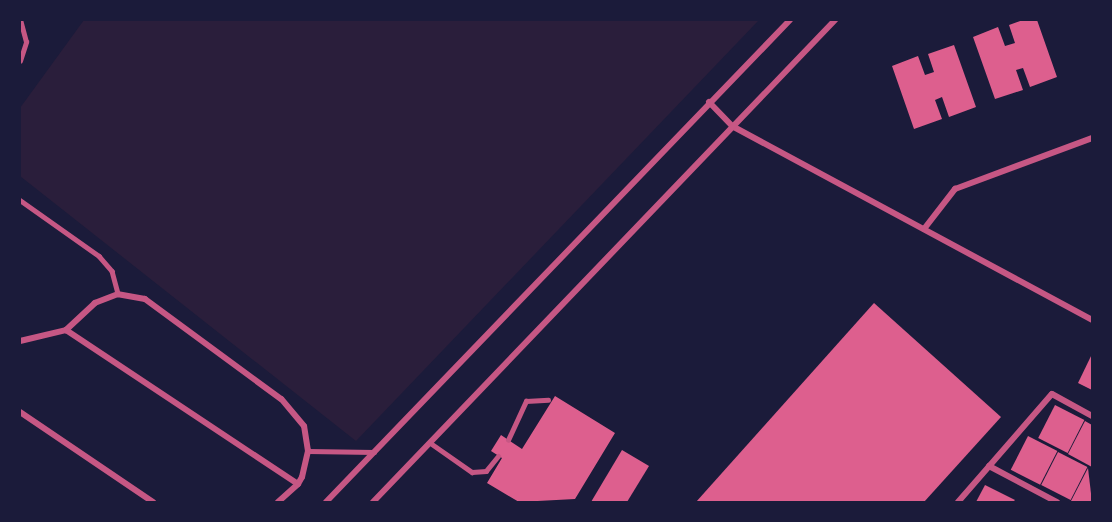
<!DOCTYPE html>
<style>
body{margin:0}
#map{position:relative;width:1112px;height:522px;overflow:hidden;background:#1b1b3a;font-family:"Noto Sans",sans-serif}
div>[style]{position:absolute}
.green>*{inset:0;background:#2a1e3b}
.building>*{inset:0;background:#dd5f8e;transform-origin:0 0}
.service>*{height:4.5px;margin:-2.25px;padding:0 2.25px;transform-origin:2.25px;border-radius:2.25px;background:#c65784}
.minor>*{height:6px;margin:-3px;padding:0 3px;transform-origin:3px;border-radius:3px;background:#c65784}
span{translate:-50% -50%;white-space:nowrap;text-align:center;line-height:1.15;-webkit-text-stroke:6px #1b1b3a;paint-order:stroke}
.frame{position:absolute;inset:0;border:21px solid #1b1b3a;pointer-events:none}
</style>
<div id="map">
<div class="green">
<div style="clip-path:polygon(84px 20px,759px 20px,356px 441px,20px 176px,20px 108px)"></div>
</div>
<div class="building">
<div style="clip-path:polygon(1023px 20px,1037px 20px,1057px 77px,1030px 87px,1023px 68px,1016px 70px,1023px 90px,995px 99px,973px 37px,998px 27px,1005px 46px,1015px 43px,1009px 25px)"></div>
<div style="clip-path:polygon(954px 45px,976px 107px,949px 117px,942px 97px,935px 100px,942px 119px,914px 129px,892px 66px,918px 56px,925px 75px,934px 72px,928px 54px)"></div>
<div style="clip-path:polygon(874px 303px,1001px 417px,924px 502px,696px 502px)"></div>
<div style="clip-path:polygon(1092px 354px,1092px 390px,1078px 383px)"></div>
<div style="clip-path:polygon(555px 396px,615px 433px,575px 499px,519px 502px,487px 483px,502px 458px,491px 451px,501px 435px,522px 449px)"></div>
<div style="left:1055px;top:405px;width:33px;height:37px;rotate:27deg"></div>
<div style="clip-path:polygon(1085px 421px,1092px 425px,1092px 467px,1068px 454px)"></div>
<div style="left:1028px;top:436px;width:33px;height:38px;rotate:27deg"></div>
<div style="clip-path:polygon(622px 450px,649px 466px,627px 502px,591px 502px)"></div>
<div style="left:1058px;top:452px;width:33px;height:37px;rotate:27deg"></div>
<div style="clip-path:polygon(1088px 468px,1092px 502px,1073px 502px,1071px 501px)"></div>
<div style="clip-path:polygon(985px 485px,1015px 500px,1013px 502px,976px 502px)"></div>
</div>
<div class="service">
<div style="left:20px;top:61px;width:20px;rotate:-72deg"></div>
<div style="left:26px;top:42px;width:23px;rotate:-105deg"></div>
<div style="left:20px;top:200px;width:97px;rotate:35.3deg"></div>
<div style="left:99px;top:256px;width:20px;rotate:49deg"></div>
<div style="left:112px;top:271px;width:24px;rotate:75deg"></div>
<div style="left:508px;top:440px;width:43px;rotate:-65.2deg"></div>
<div style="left:526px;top:401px;width:22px;rotate:-3deg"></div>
<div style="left:432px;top:444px;width:49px;rotate:35deg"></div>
<div style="left:472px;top:472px;width:14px;rotate:-4deg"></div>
<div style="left:486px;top:471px;width:19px;rotate:-51deg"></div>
<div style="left:308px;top:451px;width:66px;rotate:0.9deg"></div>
</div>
<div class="minor">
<div style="left:709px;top:102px;width:33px;rotate:46deg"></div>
<div style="left:732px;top:126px;width:409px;rotate:28.3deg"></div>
<div style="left:924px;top:229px;width:51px;rotate:-52.2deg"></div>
<div style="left:955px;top:189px;width:146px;rotate:-20.4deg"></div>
<div style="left:20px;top:341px;width:47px;rotate:-13.4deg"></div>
<div style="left:66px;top:330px;width:278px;rotate:33.6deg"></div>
<div style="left:298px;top:484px;width:8px;rotate:-60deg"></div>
<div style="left:302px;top:477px;width:27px;rotate:-77deg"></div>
<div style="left:308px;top:451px;width:25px;rotate:-99deg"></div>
<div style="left:304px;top:426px;width:35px;rotate:-130deg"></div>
<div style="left:281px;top:399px;width:169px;rotate:-143.7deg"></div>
<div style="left:145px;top:299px;width:27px;rotate:-170deg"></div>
<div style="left:118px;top:294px;width:25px;rotate:159deg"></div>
<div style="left:95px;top:303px;width:40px;rotate:137deg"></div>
<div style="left:20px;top:412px;width:161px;rotate:34.1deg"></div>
<div style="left:989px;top:466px;width:77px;rotate:27.9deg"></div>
<div style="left:278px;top:502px;width:27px;rotate:-42deg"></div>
<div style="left:326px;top:502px;width:669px;rotate:-46.09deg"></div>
<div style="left:373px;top:502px;width:668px;rotate:-46.21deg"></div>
<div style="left:958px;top:502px;width:143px;rotate:-49deg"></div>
<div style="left:1052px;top:394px;width:46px;rotate:28.8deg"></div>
</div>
<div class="frame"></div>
</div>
